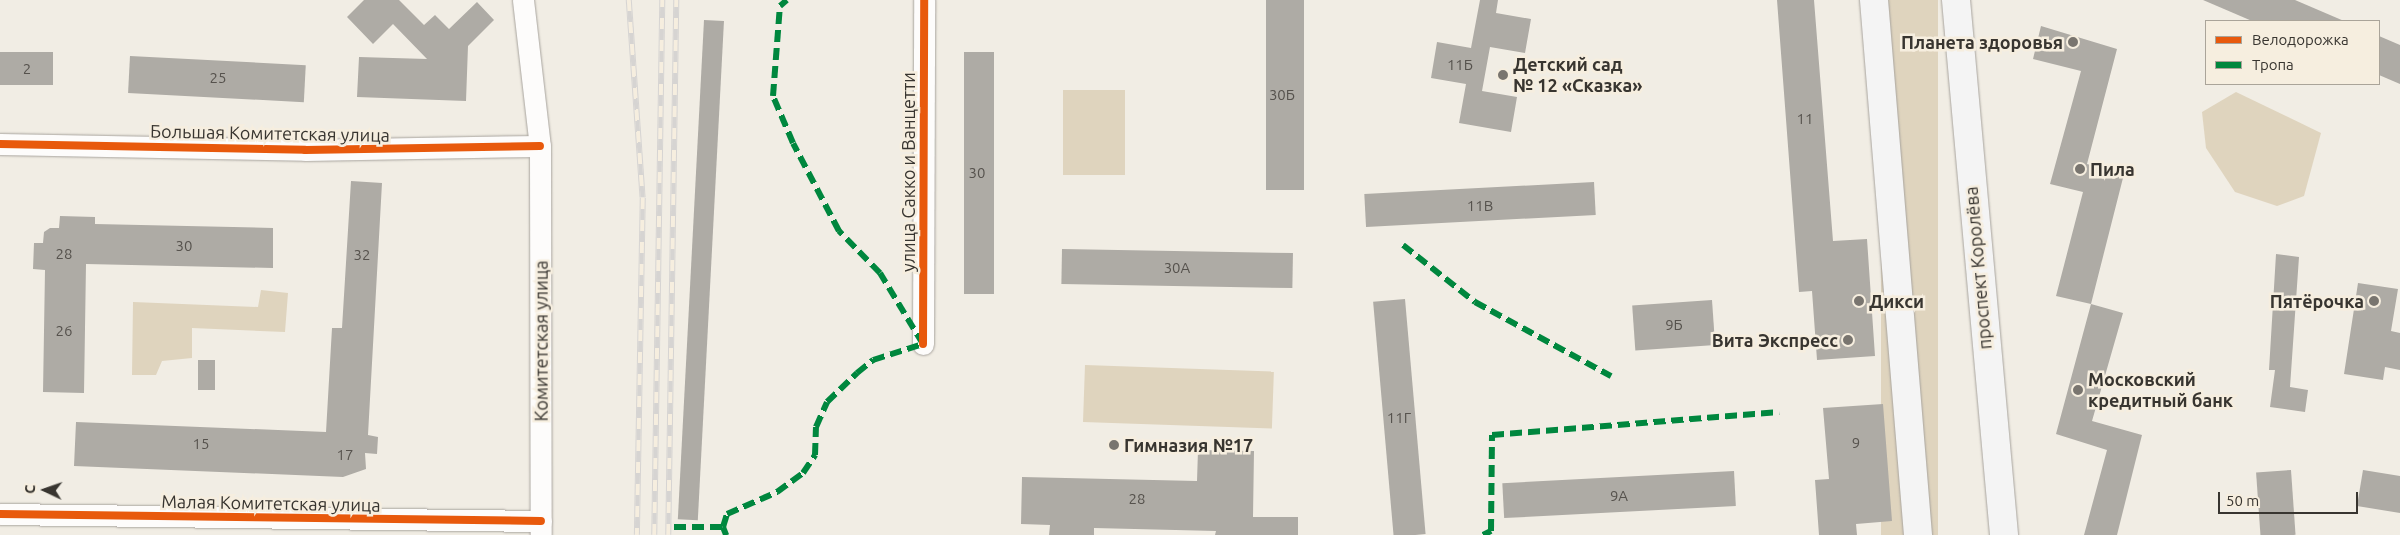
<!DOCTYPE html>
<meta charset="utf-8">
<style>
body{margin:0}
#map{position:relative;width:2400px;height:535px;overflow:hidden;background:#f1ede4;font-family:Ubuntu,sans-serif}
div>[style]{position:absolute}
.green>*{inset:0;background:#dfd4be;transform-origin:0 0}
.building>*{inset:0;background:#aeaba5;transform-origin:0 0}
.roads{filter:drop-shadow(0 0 1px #a8a49e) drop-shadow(0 0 1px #a8a49e)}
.minor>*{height:21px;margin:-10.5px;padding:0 10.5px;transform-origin:10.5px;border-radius:10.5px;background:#fdfcfb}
.major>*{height:28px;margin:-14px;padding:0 14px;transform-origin:14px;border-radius:14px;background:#f4f4f4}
.rail>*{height:5.5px;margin-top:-2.75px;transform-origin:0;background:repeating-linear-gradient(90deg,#f6eedf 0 11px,#d6d4d2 0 22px);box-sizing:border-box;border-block:1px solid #d6d4d2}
.quiet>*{height:6px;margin-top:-3px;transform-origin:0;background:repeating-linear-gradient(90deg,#00873e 0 12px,transparent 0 18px)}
.cycleway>*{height:8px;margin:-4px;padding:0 4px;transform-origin:4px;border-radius:4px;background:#e8590c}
.dots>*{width:14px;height:14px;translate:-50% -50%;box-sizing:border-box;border:2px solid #f6eedf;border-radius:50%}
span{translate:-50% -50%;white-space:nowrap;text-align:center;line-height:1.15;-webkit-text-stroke:5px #f6eedf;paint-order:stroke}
.number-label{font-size:15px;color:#56524d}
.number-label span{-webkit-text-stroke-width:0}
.poi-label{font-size:18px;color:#383530;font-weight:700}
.right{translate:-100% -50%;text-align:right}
.left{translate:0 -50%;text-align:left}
.street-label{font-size:18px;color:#383530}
.legend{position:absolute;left:2205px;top:20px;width:175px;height:65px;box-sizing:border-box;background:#f6eedf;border:1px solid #aaa499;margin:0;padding:6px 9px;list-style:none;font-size:15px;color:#383530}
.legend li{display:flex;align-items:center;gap:10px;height:25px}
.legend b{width:25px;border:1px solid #aaa499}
.north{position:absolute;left:20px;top:465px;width:50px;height:50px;-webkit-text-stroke:4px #f6eedf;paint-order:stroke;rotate:273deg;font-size:14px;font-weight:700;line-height:20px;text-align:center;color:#383530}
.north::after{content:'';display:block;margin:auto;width:18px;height:22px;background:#383530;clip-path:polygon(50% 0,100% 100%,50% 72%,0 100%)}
.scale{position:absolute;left:2218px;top:492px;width:140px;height:22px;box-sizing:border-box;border:2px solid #383530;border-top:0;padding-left:6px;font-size:15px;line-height:18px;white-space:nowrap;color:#383530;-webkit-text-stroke:4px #f6eedf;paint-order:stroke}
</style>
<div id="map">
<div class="green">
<div style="left:1881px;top:0;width:57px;height:537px"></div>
<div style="left:1063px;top:90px;width:62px;height:85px"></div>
<div style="clip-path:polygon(2236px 92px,2321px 133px,2304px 196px,2277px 206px,2235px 192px,2206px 148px,2202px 112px)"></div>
<div style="clip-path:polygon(261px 290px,288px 293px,285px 332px,192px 328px,192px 358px,162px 361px,156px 375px,132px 375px,133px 302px,258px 307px)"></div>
<div style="left:1085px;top:365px;width:189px;height:57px;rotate:2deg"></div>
</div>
<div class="building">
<div style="clip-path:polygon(364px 0,399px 0,424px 25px,435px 15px,449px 29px,477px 2px,494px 20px,468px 46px,466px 101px,357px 97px,359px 57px,427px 59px,393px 24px,373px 44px,347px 17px)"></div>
<div style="left:1266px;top:0;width:38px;height:190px"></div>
<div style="clip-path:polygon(1480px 0,1498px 0,1496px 13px,1531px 19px,1525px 53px,1490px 47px,1482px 91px,1517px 97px,1511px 132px,1459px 123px,1466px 84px,1431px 78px,1437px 42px,1471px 48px)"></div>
<div style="clip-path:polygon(1777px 0,1814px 0,1833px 241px,1867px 239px,1875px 356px,1817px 360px,1812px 291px,1799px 292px)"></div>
<div style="clip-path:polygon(2203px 0,2295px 0,2344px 21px,2252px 21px)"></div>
<div style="left:704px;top:20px;width:20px;height:500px;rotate:3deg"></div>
<div style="clip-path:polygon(2041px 26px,2117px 49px,2087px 164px,2124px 174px,2091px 304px,2056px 296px,2083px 192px,2050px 184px,2081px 71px,2033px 59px)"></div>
<div style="clip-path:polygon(2379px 36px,2400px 45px,2400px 84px,2379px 75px)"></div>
<div style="left:0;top:52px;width:53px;height:33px"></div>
<div style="left:964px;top:52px;width:30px;height:242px"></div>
<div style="left:130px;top:56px;width:176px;height:37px;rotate:3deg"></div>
<div style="clip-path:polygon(351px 181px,382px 183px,368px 435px,378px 437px,377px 454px,365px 453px,366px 469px,343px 477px,74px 466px,76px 422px,326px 432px,332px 328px,342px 328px)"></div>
<div style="left:1594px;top:182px;width:33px;height:230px;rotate:87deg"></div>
<div style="clip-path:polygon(60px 216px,95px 217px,95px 224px,273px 228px,273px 268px,86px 264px,84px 393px,43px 392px,45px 270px,33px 269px,34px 243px,43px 243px,44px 232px,50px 228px,59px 228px)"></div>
<div style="left:1062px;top:249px;width:231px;height:35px;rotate:1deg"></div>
<div style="clip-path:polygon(2276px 254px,2299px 257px,2290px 387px,2308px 390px,2305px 412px,2270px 407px,2275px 370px,2269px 370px)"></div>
<div style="clip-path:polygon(2358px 283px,2398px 289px,2391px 331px,2400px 333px,2400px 370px,2385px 367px,2383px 380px,2344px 374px)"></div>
<div style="left:1405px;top:299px;width:236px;height:32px;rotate:85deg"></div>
<div style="left:1712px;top:300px;width:45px;height:80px;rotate:86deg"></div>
<div style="clip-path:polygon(2091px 304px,2123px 313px,2092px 421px,2142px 435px,2117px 535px,2084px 535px,2107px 450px,2056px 434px)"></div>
<div style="left:198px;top:360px;width:17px;height:30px"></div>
<div style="clip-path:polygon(1883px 404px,1892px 521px,1856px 524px,1857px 535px,1819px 535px,1815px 480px,1829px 479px,1823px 408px)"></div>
<div style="clip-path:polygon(1198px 450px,1254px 451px,1253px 517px,1298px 517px,1298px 535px,1215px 535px,1216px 531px,1094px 528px,1094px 535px,1049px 535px,1050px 525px,1021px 524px,1022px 477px,1197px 481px)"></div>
<div style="left:2291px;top:470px;width:65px;height:35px;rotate:86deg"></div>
<div style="clip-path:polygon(2363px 470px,2400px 476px,2400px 513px,2357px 506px)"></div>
<div style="left:1734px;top:471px;width:35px;height:232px;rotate:87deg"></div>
</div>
<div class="roads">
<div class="minor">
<div style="left:523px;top:0;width:147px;rotate:83.4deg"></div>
<div style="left:540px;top:146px;width:388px;rotate:89.9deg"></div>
<div style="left:0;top:144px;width:305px;rotate:1.1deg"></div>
<div style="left:305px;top:150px;width:235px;rotate:-1deg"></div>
<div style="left:923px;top:344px;width:344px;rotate:-89.8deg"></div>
<div style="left:0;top:514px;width:541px;rotate:0.74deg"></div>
</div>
<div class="major">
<div style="left:1874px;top:0;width:537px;rotate:85.3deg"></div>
<div style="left:1956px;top:0;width:537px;rotate:84.87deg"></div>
</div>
</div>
<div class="rail">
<div style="left:629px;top:0;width:198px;rotate:86deg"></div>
<div style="left:643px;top:198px;width:337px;rotate:91deg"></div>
<div style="left:654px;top:535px;width:535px;rotate:-89.14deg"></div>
<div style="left:668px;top:535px;width:535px;rotate:-89.14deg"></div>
</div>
<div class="quiet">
<div style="left:1403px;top:245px;width:92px;rotate:38.4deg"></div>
<div style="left:1475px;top:302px;width:155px;rotate:28.6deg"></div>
<div style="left:674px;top:527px;width:49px"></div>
<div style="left:723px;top:527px;width:9px;rotate:69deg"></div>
<div style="left:723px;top:527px;width:14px;rotate:-73deg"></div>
<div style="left:727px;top:514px;width:55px;rotate:-23.7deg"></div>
<div style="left:777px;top:492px;width:32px;rotate:-36deg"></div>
<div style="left:803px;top:473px;width:22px;rotate:-56deg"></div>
<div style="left:815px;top:455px;width:28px;rotate:-88deg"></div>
<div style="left:816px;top:427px;width:27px;rotate:-66deg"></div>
<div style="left:827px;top:402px;width:42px;rotate:-44deg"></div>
<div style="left:857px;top:373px;width:21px;rotate:-39deg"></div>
<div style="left:873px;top:360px;width:52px;rotate:-17.7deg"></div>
<div style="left:923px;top:344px;width:83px;rotate:-121.2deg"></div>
<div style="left:880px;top:273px;width:59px;rotate:-134.3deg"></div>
<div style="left:839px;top:231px;width:99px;rotate:-117.6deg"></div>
<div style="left:793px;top:143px;width:51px;rotate:-113.1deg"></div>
<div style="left:773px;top:96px;width:90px;rotate:-85.6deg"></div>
<div style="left:780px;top:6px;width:9px;rotate:-41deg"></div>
<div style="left:1483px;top:535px;width:9px;rotate:-27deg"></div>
<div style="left:1491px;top:531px;width:96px;rotate:-89.4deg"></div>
<div style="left:1492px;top:435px;width:288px;rotate:-4.6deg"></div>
</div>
<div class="cycleway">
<div style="left:0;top:144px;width:305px;rotate:1.1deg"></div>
<div style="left:305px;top:150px;width:235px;rotate:-1deg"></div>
<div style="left:923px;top:344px;width:344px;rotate:-89.8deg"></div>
<div style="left:0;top:514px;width:541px;rotate:0.74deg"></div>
</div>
<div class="dots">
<div style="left:2073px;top:42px;background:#79756f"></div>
<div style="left:1503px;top:75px;background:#79756f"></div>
<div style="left:2080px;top:169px;background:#79756f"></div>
<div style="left:1859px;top:301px;background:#79756f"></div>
<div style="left:2374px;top:301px;background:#79756f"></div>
<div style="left:1848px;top:340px;background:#79756f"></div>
<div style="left:2078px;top:390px;background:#79756f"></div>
<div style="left:1114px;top:445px;background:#79756f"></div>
</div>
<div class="number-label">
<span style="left:1460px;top:65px">11Б</span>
<span style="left:27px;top:69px">2</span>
<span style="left:218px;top:78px">25</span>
<span style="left:1282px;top:95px">30Б</span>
<span style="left:1805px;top:119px">11</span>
<span style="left:977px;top:173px">30</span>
<span style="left:1480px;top:206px">11В</span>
<span style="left:184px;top:246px">30</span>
<span style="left:64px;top:254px">28</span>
<span style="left:362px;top:255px">32</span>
<span style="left:1177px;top:268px">30А</span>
<span style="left:1674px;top:325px">9Б</span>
<span style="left:64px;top:331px">26</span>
<span style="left:1399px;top:418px">11Г</span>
<span style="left:1856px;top:443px">9</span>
<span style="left:201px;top:444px">15</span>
<span style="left:345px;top:455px">17</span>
<span style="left:1619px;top:496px">9А</span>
<span style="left:1137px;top:499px">28</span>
</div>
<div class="poi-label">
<span class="right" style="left:2063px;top:42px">Планета здоровья</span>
<span class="left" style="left:1513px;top:75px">Детский сад<br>№ 12 «Сказка»</span>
<span class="left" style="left:2090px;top:169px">Пила</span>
<span class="left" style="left:1869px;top:301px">Дикси</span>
<span class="right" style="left:2364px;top:301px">Пятёрочка</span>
<span class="right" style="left:1838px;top:340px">Вита Экспресс</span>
<span class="left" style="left:2088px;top:390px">Московский<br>кредитный банк</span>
<span class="left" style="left:1124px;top:445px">Гимназия №17</span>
</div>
<div class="street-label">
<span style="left:270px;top:133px;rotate:1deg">Большая Комитетская улица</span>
<span style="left:908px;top:172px;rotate:-90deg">улица Сакко и Ванцетти</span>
<span style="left:1978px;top:268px;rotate:-95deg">проспект Королёва</span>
<span style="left:541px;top:341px;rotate:-90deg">Комитетская улица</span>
<span style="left:271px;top:503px;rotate:1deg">Малая Комитетская улица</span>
</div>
<ul class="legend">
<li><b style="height:6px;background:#e8590c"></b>Велодорожка</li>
<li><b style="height:6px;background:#00873e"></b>Тропа</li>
</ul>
<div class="north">С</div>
<div class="scale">50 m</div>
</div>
